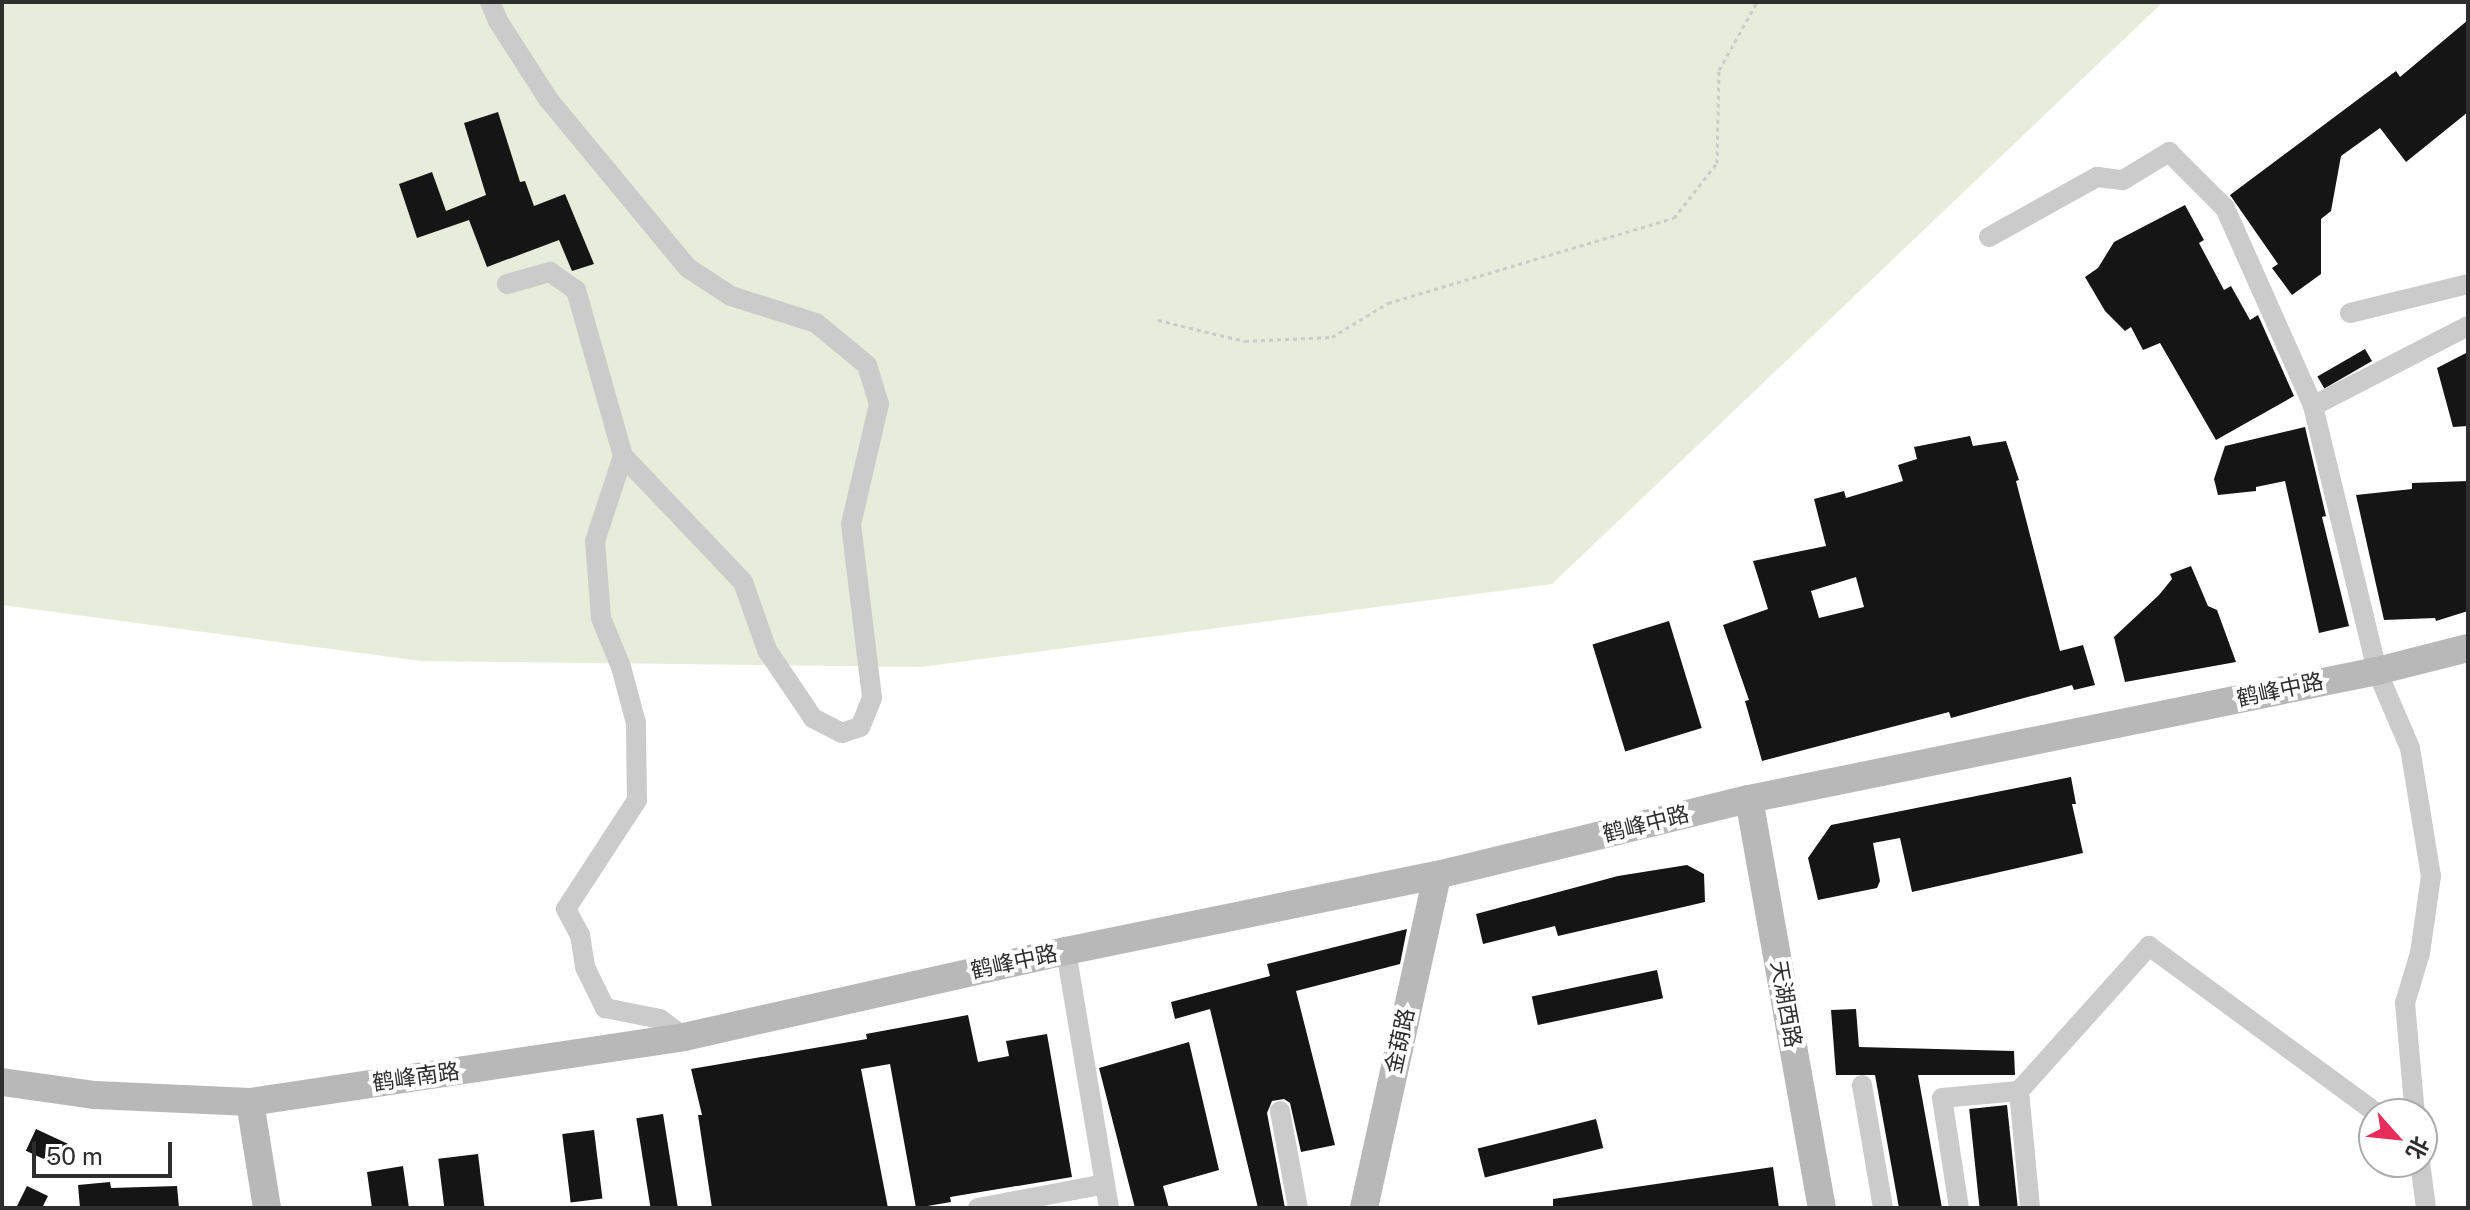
<!DOCTYPE html>
<meta charset="utf-8">
<style>
body{margin:0}
#map{position:relative;width:2470px;height:1210px;overflow:hidden;background:#fff;font-family:"Public Sans","Noto Sans SC",sans-serif}
div>[style]{position:absolute}
.green>*{inset:0;background:#e7ecdb}
.building>*{inset:0;background:#151515;transform-origin:0 0}
.path>*{height:3px;margin-top:-1.5px;transform-origin:0;background:repeating-linear-gradient(90deg,#cbcbcb 0 4px,transparent 0 8px)}
.street>*{height:20px;margin:-10px;padding:0 10px;transform-origin:10px;border-radius:10px;background:#cbcbcb}
.secondary>*{height:28px;margin:-14px;padding:0 14px;transform-origin:14px;border-radius:14px;background:#b8b8b8}
span{translate:-50% -50%;white-space:nowrap;text-align:center;line-height:1.15;-webkit-text-stroke:8px #fff;paint-order:stroke}
.street-label{font-size:22px;color:#2e2e2e}
.frame{position:absolute;inset:0;border:4px solid #2e2e2e;pointer-events:none}
.north{position:absolute;left:2358px;top:1098px;width:80px;height:80px;box-sizing:border-box;background:#fff;border:2px solid #ababab;border-radius:50%;rotate:117deg;font-size:22px;font-weight:700;line-height:32px;text-align:center;color:#2e2e2e}
.north::after{content:'';display:block;margin:auto;width:28px;height:36px;background:#e92d5a;clip-path:polygon(50% 0,100% 100%,50% 72%,0 100%)}
.scale{position:absolute;left:32px;top:1142px;width:140px;height:36px;box-sizing:border-box;border:4px solid #2e2e2e;border-top:0;padding-left:10px;font-size:24px;line-height:28px;white-space:nowrap;color:#2e2e2e;-webkit-text-stroke:6px #fff;paint-order:stroke}
</style>
<div id="map">
<div class="green">
<div style="clip-path:polygon(2px 2px,2163px 2px,1552px 584px,921px 667px,421px 661px,2px 605px)"></div>
</div>
<div class="building">
<div style="clip-path:polygon(2468px 20px,2468px 112px,2406px 162px,2380px 128px,2341px 156px,2331px 211px,2321px 219px,2321px 274px,2292px 295px,2272px 268px,2278px 264px,2230px 195px,2396px 71px,2400px 77px)"></div>
<div style="clip-path:polygon(498px 112px,520px 182px,525px 181px,534px 206px,565px 194px,594px 264px,572px 271px,559px 240px,487px 267px,469px 220px,417px 238px,399px 184px,432px 172px,446px 211px,486px 195px,464px 123px)"></div>
<div style="clip-path:polygon(2185px 205px,2204px 240px,2199px 243px,2224px 290px,2231px 286px,2250px 320px,2258px 315px,2294px 396px,2216px 440px,2160px 343px,2143px 350px,2131px 327px,2125px 331px,2105px 311px,2085px 277px,2098px 268px,2114px 242px)"></div>
<div style="left:2365px;top:349px;width:14px;height:55px;rotate:60deg"></div>
<div style="clip-path:polygon(2468px 352px,2468px 426px,2453px 427px,2437px 368px)"></div>
<div style="clip-path:polygon(2305px 427px,2326px 516px,2322px 517px,2349px 626px,2319px 633px,2285px 481px,2256px 487px,2256px 491px,2218px 495px,2214px 479px,2225px 446px)"></div>
<div style="clip-path:polygon(evenodd,1970px 436px,1973px 446px,2006px 441px,2019px 480px,2016px 481px,2060px 651px,2083px 645px,2095px 685px,2074px 690px,2072px 685px,1951px 718px,1949px 712px,1762px 761px,1745px 701px,1749px 700px,1723px 625px,1768px 609px,1753px 561px,1826px 546px,1814px 499px,1844px 491px,1846px 498px,1903px 481px,1898px 465px,1917px 459px,1914px 447px,1970px 436px,1856px 577px,1864px 607px,1819px 618px,1811px 591px,1856px 577px)"></div>
<div style="clip-path:polygon(2468px 481px,2468px 611px,2436px 621px,2435px 618px,2384px 620px,2356px 495px,2412px 489px,2412px 483px)"></div>
<div style="clip-path:polygon(2191px 566px,2208px 606px,2217px 610px,2236px 662px,2125px 682px,2114px 637px,2159px 595px,2172px 579px,2170px 574px)"></div>
<div style="left:1669px;top:621px;width:112px;height:80px;rotate:73deg"></div>
<div style="clip-path:polygon(2071px 777px,2076px 804px,2072px 804px,2083px 853px,1912px 892px,1900px 838px,1873px 843px,1880px 881px,1877px 888px,1818px 900px,1808px 858px,1831px 825px)"></div>
<div style="clip-path:polygon(1687px 865px,1704px 874px,1705px 902px,1558px 936px,1555px 926px,1483px 944px,1476px 914px,1618px 876px)"></div>
<div style="clip-path:polygon(1407px 929px,1400px 964px,1296px 991px,1335px 1145px,1301px 1152px,1290px 1103px,1284px 1099px,1272px 1101px,1267px 1113px,1285px 1208px,1258px 1208px,1210px 1009px,1175px 1019px,1171px 1002px,1270px 976px,1267px 964px)"></div>
<div style="left:1657px;top:970px;width:29px;height:128px;rotate:78deg"></div>
<div style="clip-path:polygon(1856px 1009px,1859px 1047px,2014px 1051px,2015px 1075px,1918px 1075px,1942px 1208px,1899px 1208px,1875px 1075px,1836px 1075px,1831px 1010px)"></div>
<div style="clip-path:polygon(968px 1015px,978px 1062px,1009px 1056px,1006px 1041px,1047px 1034px,1072px 1177px,950px 1197px,951px 1202px,916px 1208px,890px 1064px,861px 1069px,888px 1208px,712px 1208px,698px 1115px,702px 1115px,691px 1069px,867px 1039px,866px 1034px)"></div>
<div style="clip-path:polygon(1189px 1042px,1219px 1170px,1163px 1186px,1169px 1208px,1135px 1208px,1099px 1068px)"></div>
<div style="left:2007px;top:1105px;width:103px;height:38px;rotate:84deg"></div>
<div style="left:663px;top:1114px;width:95px;height:27px;rotate:81deg"></div>
<div style="left:1596px;top:1119px;width:30px;height:122px;rotate:76deg"></div>
<div style="left:36px;top:1129px;width:35px;height:24px;rotate:25deg"></div>
<div style="left:594px;top:1130px;width:69px;height:32px;rotate:83deg"></div>
<div style="left:478px;top:1154px;width:54px;height:40px;rotate:83deg"></div>
<div style="clip-path:polygon(403px 1166px,409px 1208px,372px 1208px,367px 1172px)"></div>
<div style="clip-path:polygon(1773px 1167px,1779px 1208px,1553px 1208px,1553px 1199px)"></div>
<div style="clip-path:polygon(110px 1182px,111px 1188px,177px 1186px,179px 1208px,80px 1208px,78px 1185px)"></div>
<div style="clip-path:polygon(27px 1186px,48px 1196px,42px 1208px,16px 1208px)"></div>
</div>
<div class="path">
<div style="left:1158px;top:320px;width:89px;rotate:13.6deg"></div>
<div style="left:1245px;top:341px;width:87px;rotate:-2.6deg"></div>
<div style="left:1332px;top:337px;width:66px;rotate:-31.3deg"></div>
<div style="left:1388px;top:303px;width:298px;rotate:-16.6deg"></div>
<div style="left:1674px;top:218px;width:70px;rotate:-52deg"></div>
<div style="left:1717px;top:163px;width:93px;rotate:-88.8deg"></div>
<div style="left:1719px;top:70px;width:78px;rotate:-60.8deg"></div>
</div>
<div class="street">
<div style="left:490px;top:2px;width:21px;rotate:67deg"></div>
<div style="left:498px;top:21px;width:93px;rotate:57.3deg"></div>
<div style="left:548px;top:99px;width:219px;rotate:50.4deg"></div>
<div style="left:688px;top:268px;width:51px;rotate:33.1deg"></div>
<div style="left:731px;top:296px;width:89px;rotate:17.6deg"></div>
<div style="left:816px;top:323px;width:66px;rotate:39.5deg"></div>
<div style="left:867px;top:365px;width:41px;rotate:72.9deg"></div>
<div style="left:879px;top:404px;width:123px;rotate:103.1deg"></div>
<div style="left:851px;top:524px;width:175px;rotate:83.1deg"></div>
<div style="left:872px;top:698px;width:31px;rotate:112deg"></div>
<div style="left:860px;top:727px;width:19px;rotate:162deg"></div>
<div style="left:842px;top:733px;width:33px;rotate:-153deg"></div>
<div style="left:813px;top:718px;width:82px;rotate:-124.1deg"></div>
<div style="left:767px;top:650px;width:72px;rotate:-109.4deg"></div>
<div style="left:743px;top:582px;width:174px;rotate:-133.6deg"></div>
<div style="left:1989px;top:237px;width:124px;rotate:-29.1deg"></div>
<div style="left:2097px;top:177px;width:26px;rotate:7deg"></div>
<div style="left:2123px;top:180px;width:54px;rotate:-31.3deg"></div>
<div style="left:2169px;top:152px;width:79px;rotate:45deg"></div>
<div style="left:2225px;top:208px;width:217px;rotate:66deg"></div>
<div style="left:2313px;top:406px;width:273px;rotate:76.4deg"></div>
<div style="left:2377px;top:671px;width:84px;rotate:66.8deg"></div>
<div style="left:2410px;top:748px;width:130px;rotate:80.7deg"></div>
<div style="left:2431px;top:876px;width:78px;rotate:98.1deg"></div>
<div style="left:2420px;top:953px;width:52px;rotate:106.7deg"></div>
<div style="left:2405px;top:1003px;width:111px;rotate:84.9deg"></div>
<div style="left:507px;top:284px;width:45px;rotate:-15.6deg"></div>
<div style="left:550px;top:272px;width:32px;rotate:35deg"></div>
<div style="left:576px;top:290px;width:173px;rotate:74.2deg"></div>
<div style="left:623px;top:456px;width:89px;rotate:108.2deg"></div>
<div style="left:595px;top:541px;width:77px;rotate:85.5deg"></div>
<div style="left:601px;top:618px;width:53px;rotate:67.8deg"></div>
<div style="left:621px;top:667px;width:58px;rotate:75deg"></div>
<div style="left:636px;top:723px;width:77px;rotate:89.3deg"></div>
<div style="left:637px;top:800px;width:130px;rotate:123.1deg"></div>
<div style="left:566px;top:909px;width:30px;rotate:62deg"></div>
<div style="left:580px;top:935px;width:32px;rotate:81deg"></div>
<div style="left:585px;top:967px;width:46px;rotate:64deg"></div>
<div style="left:605px;top:1008px;width:56px;rotate:11.3deg"></div>
<div style="left:660px;top:1019px;width:30px;rotate:37deg"></div>
<div style="left:2350px;top:313px;width:122px;rotate:-13.8deg"></div>
<div style="left:2313px;top:406px;width:174px;rotate:-27.3deg"></div>
<div style="left:1066px;top:951px;width:261px;rotate:80.5deg"></div>
<div style="left:1862px;top:1085px;width:125px;rotate:80.3deg"></div>
<div style="left:2019px;top:1091px;width:195px;rotate:-48.1deg"></div>
<div style="left:2149px;top:946px;width:284px;rotate:36.3deg"></div>
<div style="left:1280px;top:1111px;width:99px;rotate:79.5deg"></div>
<div style="left:2420px;top:1162px;width:46px;rotate:82.6deg"></div>
<div style="left:978px;top:1208px;width:129px;rotate:-10.7deg"></div>
<div style="left:1959px;top:1208px;width:111px;rotate:-98.8deg"></div>
<div style="left:1942px;top:1098px;width:77px;rotate:-5.2deg"></div>
<div style="left:2019px;top:1091px;width:118px;rotate:84.6deg"></div>
</div>
<div class="secondary">
<div style="left:1749px;top:799px;width:415px;rotate:79.9deg"></div>
<div style="left:2px;top:1082px;width:94px;rotate:8deg"></div>
<div style="left:95px;top:1095px;width:155px;rotate:2.6deg"></div>
<div style="left:250px;top:1102px;width:439px;rotate:-8.5deg"></div>
<div style="left:684px;top:1037px;width:392px;rotate:-12.7deg"></div>
<div style="left:1066px;top:951px;width:379px;rotate:-11.6deg"></div>
<div style="left:1437px;top:875px;width:321px;rotate:-13.7deg"></div>
<div style="left:1749px;top:799px;width:641px;rotate:-11.52deg"></div>
<div style="left:2377px;top:671px;width:94px;rotate:-14.2deg"></div>
<div style="left:250px;top:1102px;width:107px;rotate:80.9deg"></div>
<div style="left:1364px;top:1208px;width:341px;rotate:-77.6deg"></div>
</div>
<div class="street-label">
<span style="left:2280px;top:690px;rotate:-12deg">鹤峰中路</span>
<span style="left:1646px;top:824px;rotate:-14deg">鹤峰中路</span>
<span style="left:1014px;top:962px;rotate:-12deg">鹤峰中路</span>
<span style="left:1786px;top:1004px;rotate:80deg">天湖西路</span>
<span style="left:1400px;top:1041px;rotate:-78deg">金葫路</span>
<span style="left:416px;top:1077px;rotate:-8deg">鹤峰南路</span>
</div>
<div class="frame"></div>
<div class="north">北</div>
<div class="scale">50 m</div>
</div>
